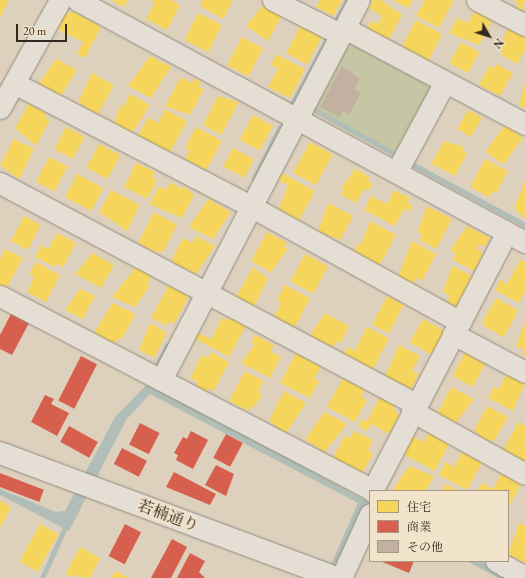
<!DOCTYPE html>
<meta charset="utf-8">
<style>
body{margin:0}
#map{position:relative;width:525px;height:578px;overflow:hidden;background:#ddd0bd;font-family:"EB Garamond","Noto Serif JP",serif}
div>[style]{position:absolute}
.green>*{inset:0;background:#c5c6a4}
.water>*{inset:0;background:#b0beb7}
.homes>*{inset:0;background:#f6d55c;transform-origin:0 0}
.shops>*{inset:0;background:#d6604d;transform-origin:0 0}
.stream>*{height:5px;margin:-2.5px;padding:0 2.5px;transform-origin:2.5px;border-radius:2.5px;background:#b0beb7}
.building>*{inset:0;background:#c2b0a0}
.roads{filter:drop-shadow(0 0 1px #948b7f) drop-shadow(0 0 1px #948b7f)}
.street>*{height:21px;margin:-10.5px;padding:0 10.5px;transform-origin:10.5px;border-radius:10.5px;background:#e4ded4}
.secondary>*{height:22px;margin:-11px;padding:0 11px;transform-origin:11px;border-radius:11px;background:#e4ded4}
span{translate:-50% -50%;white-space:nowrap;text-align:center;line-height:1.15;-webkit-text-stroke:4px #f2e3cb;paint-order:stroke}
.street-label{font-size:16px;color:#34281e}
.legend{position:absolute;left:369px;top:490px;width:140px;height:72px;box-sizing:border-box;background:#f2e3cb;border:1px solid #a69886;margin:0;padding:5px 7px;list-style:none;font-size:12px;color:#34281e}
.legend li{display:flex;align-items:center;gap:8px;height:20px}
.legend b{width:20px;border:1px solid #a69886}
.north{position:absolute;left:469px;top:16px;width:40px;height:40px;-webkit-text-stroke:3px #f2e3cb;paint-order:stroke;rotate:129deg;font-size:11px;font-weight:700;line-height:16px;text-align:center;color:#34281e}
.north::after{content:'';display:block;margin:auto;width:14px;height:18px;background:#34281e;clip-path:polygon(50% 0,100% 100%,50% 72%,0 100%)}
.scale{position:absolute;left:16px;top:24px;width:51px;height:18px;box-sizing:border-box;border:2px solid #34281e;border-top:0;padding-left:5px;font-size:12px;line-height:14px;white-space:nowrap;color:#34281e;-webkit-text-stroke:3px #f2e3cb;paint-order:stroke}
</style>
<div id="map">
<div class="green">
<div style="clip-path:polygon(354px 39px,432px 79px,434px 90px,397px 158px,310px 111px,344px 42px)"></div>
</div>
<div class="water">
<div style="clip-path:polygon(149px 382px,370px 503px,332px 578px,325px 578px,358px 503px,150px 394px,126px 420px,69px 531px,0 495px,0 489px,56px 512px,65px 511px,115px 417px)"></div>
<div style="clip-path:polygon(467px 561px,481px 561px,514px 578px,498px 578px)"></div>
</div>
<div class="homes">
<div style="clip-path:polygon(0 0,9px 0,0 17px)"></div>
<div style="clip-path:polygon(111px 0,128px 0,124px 7px)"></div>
<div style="clip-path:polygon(150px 0,171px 0,180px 5px,167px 30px,146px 19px,155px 3px)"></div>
<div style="clip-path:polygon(203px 0,233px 0,223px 19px,200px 6px)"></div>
<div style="clip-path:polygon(320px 0,342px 0,333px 16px,316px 7px)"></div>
<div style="clip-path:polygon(373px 0,381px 0,402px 15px,389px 39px,366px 30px,371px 21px,378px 24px,382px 16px,369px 8px)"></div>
<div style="clip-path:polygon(393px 0,413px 0,408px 8px)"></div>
<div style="clip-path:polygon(425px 0,454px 0,439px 28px,416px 16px)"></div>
<div style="clip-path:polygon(512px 0,525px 0,522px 11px,516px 8px,519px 3px)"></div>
<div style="clip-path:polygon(263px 5px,282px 15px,268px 41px,246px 26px)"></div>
<div style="clip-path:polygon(476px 9px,493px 19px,479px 45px,449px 33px,457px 18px,468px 23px)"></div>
<div style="clip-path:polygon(74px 12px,101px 27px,85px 58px,77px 54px,83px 42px,57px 29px,66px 13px)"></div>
<div style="left:198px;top:13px;width:27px;height:30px;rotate:27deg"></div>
<div style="left:416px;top:20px;width:30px;height:30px;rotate:28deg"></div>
<div style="left:302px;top:23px;width:24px;height:34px;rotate:28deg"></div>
<div style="clip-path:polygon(509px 28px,525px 37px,525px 50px,517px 64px,501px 55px,503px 52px,498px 49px)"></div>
<div style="left:242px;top:37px;width:24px;height:32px;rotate:28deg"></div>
<div style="left:461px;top:42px;width:21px;height:24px;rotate:29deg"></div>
<div style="clip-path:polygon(276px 54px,305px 69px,290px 98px,268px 87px,278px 69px,271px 65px)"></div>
<div style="clip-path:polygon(150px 56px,171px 67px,151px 98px,128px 86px)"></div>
<div style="clip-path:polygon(56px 59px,77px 70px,60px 97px,38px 85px)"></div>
<div style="clip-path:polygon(497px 64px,513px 73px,500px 96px,479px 85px,489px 66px,494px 68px)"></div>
<div style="clip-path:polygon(92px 73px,114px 85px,97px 116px,78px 101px)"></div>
<div style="clip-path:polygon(181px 77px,192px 83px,194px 78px,201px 82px,199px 87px,204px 89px,190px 115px,165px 106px)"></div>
<div style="clip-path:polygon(525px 83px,525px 108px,519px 105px)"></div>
<div style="clip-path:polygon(130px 94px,150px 105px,132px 133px,114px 124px,120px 105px,123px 107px)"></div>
<div style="clip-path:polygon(218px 96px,239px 102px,221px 135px,203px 125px)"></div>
<div style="clip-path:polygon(28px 104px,47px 114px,44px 117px,50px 120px,36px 146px,15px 128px)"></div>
<div style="clip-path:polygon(165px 109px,187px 121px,168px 156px,136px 139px,148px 117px,158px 123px)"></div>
<div style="left:468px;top:110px;width:16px;height:22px;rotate:30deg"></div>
<div style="left:253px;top:115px;width:23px;height:28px;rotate:29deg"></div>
<div style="left:505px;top:125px;width:22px;height:33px;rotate:36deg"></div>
<div style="left:66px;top:127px;width:21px;height:25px;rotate:28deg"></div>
<div style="clip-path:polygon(196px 127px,222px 141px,206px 170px,185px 159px,190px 150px,185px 148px)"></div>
<div style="clip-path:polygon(14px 139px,34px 149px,19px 179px,0 165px)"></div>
<div style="clip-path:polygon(444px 141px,464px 147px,462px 150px,467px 153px,455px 176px,431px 164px)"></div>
<div style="left:310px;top:142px;width:26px;height:35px;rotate:29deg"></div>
<div style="left:99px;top:144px;width:24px;height:27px;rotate:28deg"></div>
<div style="left:233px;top:148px;width:24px;height:21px;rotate:28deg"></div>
<div style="left:49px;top:157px;width:21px;height:28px;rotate:28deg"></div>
<div style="clip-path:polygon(485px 159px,508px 171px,496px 193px,493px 191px,489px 197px,470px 187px)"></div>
<div style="clip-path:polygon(136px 163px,155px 172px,152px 177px,157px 180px,147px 199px,124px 187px)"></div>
<div style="clip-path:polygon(355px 169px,370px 177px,368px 181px,373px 184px,368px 191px,364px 189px,356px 203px,341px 195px,344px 190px,341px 188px)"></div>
<div style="clip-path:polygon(282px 173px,315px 191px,299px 220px,284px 215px,285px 212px,279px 209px,288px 185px,278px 180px)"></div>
<div style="left:77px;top:174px;width:30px;height:26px;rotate:28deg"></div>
<div style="clip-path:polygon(525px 181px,525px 219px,514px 208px)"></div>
<div style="clip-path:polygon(170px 182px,182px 189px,184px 186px,194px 195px,182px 218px,149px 204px,159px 186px,166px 190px)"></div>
<div style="clip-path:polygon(111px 190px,140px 205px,127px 231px,99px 212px)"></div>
<div style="clip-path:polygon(394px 190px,410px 198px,407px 203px,412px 205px,409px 212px,404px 209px,395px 226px,364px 210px,371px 196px,387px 204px)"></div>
<div style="clip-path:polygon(208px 199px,231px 212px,213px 239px,189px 227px)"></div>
<div style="clip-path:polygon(328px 203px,353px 216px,340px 240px,318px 231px)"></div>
<div style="clip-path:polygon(427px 206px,452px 219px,436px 249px,419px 240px,422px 235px,417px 232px)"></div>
<div style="clip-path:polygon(154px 212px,177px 225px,163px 252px,159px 250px,158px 253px,138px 243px)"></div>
<div style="left:24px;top:216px;width:19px;height:28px;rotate:28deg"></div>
<div style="clip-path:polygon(370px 221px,396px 235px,378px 268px,352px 254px,358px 243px,361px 245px)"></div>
<div style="clip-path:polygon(467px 226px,490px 238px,484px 247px,479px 244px,476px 249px,483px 253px,474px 271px,453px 260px,456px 253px,450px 250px)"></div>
<div style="clip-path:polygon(267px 232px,287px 243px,284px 247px,288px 249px,271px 272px,251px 261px)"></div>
<div style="clip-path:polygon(57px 233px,76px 243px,63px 267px,56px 264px,54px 267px,35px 257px,41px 245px,48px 249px)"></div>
<div style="clip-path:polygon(196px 236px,215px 246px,196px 274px,171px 261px,183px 238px,192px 243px)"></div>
<div style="clip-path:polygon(412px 241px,436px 254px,422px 281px,416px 278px,413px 284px,398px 276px)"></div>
<div style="clip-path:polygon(5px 249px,23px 258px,6px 289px,0 285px,0 259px)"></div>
<div style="clip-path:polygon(92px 253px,114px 265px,101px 288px,75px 274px)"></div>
<div style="left:305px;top:254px;width:26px;height:31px;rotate:28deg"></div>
<div style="clip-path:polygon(520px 260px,525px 262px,525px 292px,519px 303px,495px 290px,500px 280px,507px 284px)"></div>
<div style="clip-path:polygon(36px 262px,60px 275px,46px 302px,27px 292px,34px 277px,29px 274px)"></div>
<div style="clip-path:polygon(452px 266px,472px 276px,456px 307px,447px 302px,450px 296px,443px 292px)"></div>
<div style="clip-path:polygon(136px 267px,151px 276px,147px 285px,149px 287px,135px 307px,112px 297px)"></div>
<div style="clip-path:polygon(253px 267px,268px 279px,254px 306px,236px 297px)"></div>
<div style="clip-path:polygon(169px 285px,189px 295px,174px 324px,169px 321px,167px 326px,151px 318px)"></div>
<div style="clip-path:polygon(285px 285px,310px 298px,295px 327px,274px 316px,281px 303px,277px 300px)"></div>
<div style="clip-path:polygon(80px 289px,95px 296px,83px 319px,65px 310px)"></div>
<div style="left:387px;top:296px;width:19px;height:32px;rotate:28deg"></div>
<div style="clip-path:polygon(496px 298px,518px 310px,504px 337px,484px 326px,483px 321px)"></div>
<div style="clip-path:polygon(113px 303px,135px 314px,122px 339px,118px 338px,114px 345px,93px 334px)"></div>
<div style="clip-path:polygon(325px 313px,349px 326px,340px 344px,336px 341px,333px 347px,309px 337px)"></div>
<div style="clip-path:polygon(229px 316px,246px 325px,229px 357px,194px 338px,197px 332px,211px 339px,222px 318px,227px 320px)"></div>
<div style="left:423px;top:319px;width:25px;height:27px;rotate:29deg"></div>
<div style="clip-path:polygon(525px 321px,525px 356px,522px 354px,524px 350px,516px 346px)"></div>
<div style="clip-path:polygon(150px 323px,167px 333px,154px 358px,139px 350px)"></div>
<div style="clip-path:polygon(367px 327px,389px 338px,372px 371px,343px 355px,347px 347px,354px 351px)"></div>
<div style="clip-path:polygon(255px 335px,274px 345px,270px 351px,281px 357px,270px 378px,241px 363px,254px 345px,251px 343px)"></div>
<div style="clip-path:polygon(399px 345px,420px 356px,412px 371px,419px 374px,410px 390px,385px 376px)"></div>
<div style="clip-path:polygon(211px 352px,229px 362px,214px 391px,209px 388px,207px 394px,196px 388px,198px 382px,190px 378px,202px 355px,208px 358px)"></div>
<div style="clip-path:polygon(296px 353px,321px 367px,314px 379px,319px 381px,310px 398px,280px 383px)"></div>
<div style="left:465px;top:353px;width:23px;height:26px;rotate:29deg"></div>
<div style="clip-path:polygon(245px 371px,264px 381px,258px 392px,262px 394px,254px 408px,251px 406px,248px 411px,229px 401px)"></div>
<div style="clip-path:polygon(507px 373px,525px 383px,513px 411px,488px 398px,494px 387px,499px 389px)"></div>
<div style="clip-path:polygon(343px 378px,365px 389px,361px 397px,367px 400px,355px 422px,327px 407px)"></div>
<div style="clip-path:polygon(451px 387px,474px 399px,455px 424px,437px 414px)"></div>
<div style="clip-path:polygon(284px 391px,306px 403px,285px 435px,269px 420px)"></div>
<div style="clip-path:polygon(381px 395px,395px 402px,393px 407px,399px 416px,389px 434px,371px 424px,367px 431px,358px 426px,362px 419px,367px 421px)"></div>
<div style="clip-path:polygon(487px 406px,508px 417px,494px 441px,490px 439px,488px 443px,474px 430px)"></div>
<div style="clip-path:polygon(324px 412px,347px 424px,322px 455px,316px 452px,319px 448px,305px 440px)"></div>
<div style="clip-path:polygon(518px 422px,525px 426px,525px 464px,502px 452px)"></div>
<div style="clip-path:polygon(354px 431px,373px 440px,368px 450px,373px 453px,362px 474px,333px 458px,345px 435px,350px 438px)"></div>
<div style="clip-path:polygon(429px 431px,450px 442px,435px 471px,402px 454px,412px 436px,423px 442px)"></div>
<div style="clip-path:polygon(462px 452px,482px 463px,467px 490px,439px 475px,445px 462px,454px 467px)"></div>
<div style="clip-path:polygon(409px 466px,434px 476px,426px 491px,393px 490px)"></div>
<div style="clip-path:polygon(501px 474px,522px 482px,508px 509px,508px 491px,477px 491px,482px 483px,493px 489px)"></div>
<div style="clip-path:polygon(446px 484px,459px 491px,442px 491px)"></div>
<div style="clip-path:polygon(0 501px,11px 507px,0 528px)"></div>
<div style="clip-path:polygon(519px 523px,525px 526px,525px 563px,508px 554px)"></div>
<div style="left:40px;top:524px;width:21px;height:43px;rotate:29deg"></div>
<div style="clip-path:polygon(80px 547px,100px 558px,90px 578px,65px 575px)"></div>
<div style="clip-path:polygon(115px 571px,129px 578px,111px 578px)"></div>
</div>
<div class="shops">
<div style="clip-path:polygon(11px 314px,29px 323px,12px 355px,0 349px,0 335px)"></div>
<div style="left:81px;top:356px;width:18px;height:50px;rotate:27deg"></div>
<div style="clip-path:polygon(45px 395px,54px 399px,51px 404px,69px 413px,57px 436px,31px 422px)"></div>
<div style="left:140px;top:423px;width:22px;height:24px;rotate:27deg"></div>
<div style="left:69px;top:426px;width:33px;height:18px;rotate:29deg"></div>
<div style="clip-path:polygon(191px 431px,208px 440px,193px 469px,176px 460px,178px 455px,174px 453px,183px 437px,187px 439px)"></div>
<div style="left:226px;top:434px;width:19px;height:27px;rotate:28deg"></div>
<div style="left:122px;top:448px;width:28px;height:18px;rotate:27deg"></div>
<div style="clip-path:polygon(216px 465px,234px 474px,226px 496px,205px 485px)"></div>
<div style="clip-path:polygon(174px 472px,216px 494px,210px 505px,166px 487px)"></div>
<div style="left:0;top:473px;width:47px;height:13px;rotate:21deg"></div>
<div style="left:125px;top:524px;width:18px;height:36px;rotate:27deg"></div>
<div style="clip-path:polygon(172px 539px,187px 547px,171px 578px,151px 578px)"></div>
<div style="clip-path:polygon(190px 553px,205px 561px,199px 572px,205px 578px,177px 578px)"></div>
<div style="clip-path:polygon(380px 561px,414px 561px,409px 573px)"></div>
</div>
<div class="stream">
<div style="left:336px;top:20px;width:23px;rotate:-61deg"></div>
<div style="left:293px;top:102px;width:74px;rotate:-61.7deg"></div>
<div style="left:315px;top:110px;width:91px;rotate:28.8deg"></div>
<div style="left:410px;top:163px;width:131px;rotate:28.3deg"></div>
<div style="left:254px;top:178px;width:57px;rotate:-63deg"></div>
<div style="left:157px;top:365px;width:22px;rotate:-63deg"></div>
<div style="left:42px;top:578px;width:60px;rotate:-65.6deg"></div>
</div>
<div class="building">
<div style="clip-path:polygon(342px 66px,360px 79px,354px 89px,361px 93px,349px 115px,343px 111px,339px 117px,320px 107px)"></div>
</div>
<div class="roads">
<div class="street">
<div style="left:77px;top:0;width:509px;rotate:28.38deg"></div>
<div style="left:273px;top:0;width:71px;rotate:26.9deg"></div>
<div style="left:336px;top:32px;width:16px"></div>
<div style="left:352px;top:32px;width:196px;rotate:28deg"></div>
<div style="left:477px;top:0;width:54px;rotate:27.5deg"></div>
<div style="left:14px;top:83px;width:268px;rotate:27.5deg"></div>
<div style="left:252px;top:207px;width:238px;rotate:28.9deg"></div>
<div style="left:0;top:108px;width:124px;rotate:-60.9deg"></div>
<div style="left:397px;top:171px;width:101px;rotate:-61.7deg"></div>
<div style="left:0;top:183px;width:471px;rotate:28deg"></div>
<div style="left:0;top:296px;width:422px;rotate:27.5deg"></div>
<div style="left:453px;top:334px;width:81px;rotate:27.8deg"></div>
<div style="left:161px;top:380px;width:428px;rotate:-62.5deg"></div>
<div style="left:412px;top:411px;width:129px;rotate:29.1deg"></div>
<div style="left:372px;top:491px;width:292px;rotate:-62.5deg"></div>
<div style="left:496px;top:561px;width:33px;rotate:29deg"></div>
<div style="left:341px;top:578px;width:70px;rotate:-65.6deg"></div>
</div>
<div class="secondary">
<div style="left:0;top:453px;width:359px;rotate:20.4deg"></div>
</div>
</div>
<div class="street-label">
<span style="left:168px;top:516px;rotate:20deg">若楠通り</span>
</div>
<ul class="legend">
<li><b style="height:11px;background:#f6d55c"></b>住宅</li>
<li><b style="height:11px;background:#d6604d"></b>商業</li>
<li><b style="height:11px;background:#c2b0a0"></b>その他</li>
</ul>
<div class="north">N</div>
<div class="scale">20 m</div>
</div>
